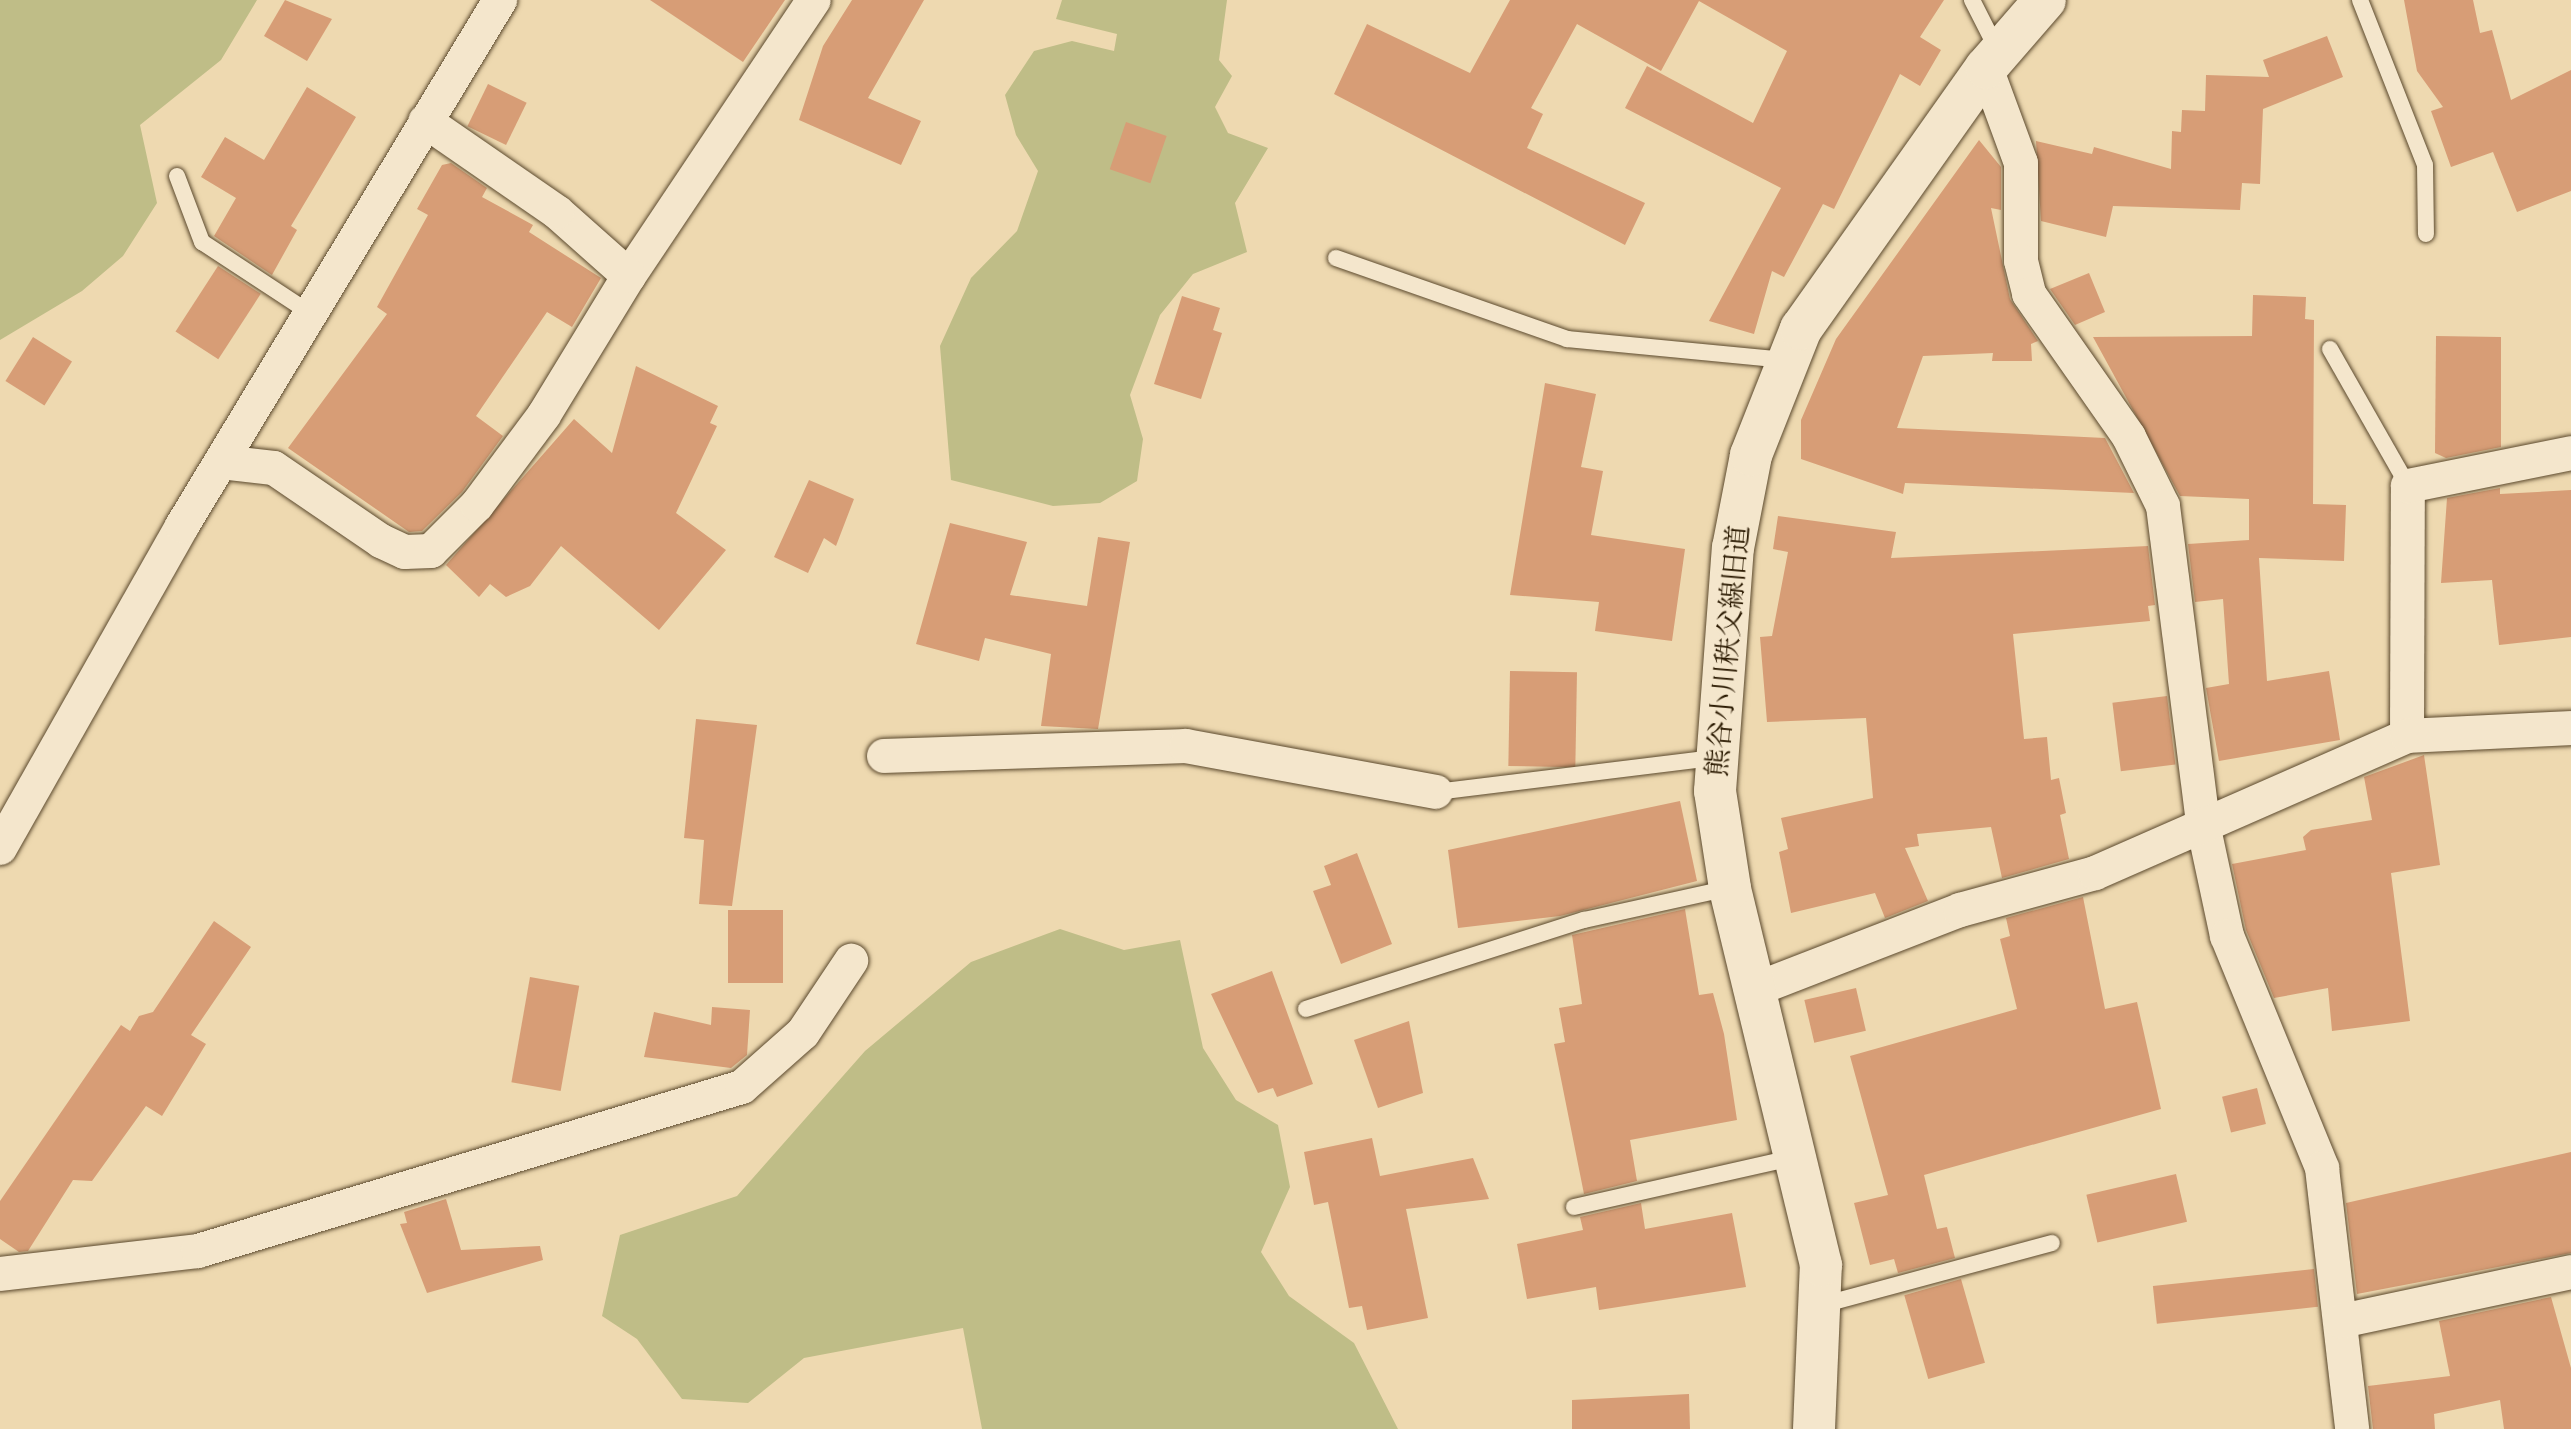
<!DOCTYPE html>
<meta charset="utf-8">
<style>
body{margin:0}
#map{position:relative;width:2571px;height:1429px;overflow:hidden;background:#eed9b0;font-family:Alegreya,"Noto Serif JP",serif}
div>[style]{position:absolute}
.green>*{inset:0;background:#bfbd87}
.building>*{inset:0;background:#d79d76;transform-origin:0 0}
.roads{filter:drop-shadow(0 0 2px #5b492d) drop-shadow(0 0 2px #5b492d)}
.service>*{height:16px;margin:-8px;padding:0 8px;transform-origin:8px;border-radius:8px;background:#f4e6cc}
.minor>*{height:34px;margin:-17px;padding:0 17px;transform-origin:17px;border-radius:17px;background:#f4e6cc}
.tertiary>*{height:42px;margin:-21px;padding:0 21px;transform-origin:21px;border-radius:21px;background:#f4e6cc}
span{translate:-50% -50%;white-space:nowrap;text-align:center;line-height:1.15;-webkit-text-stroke:6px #f4e6cc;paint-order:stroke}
.street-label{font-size:28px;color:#2a1901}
</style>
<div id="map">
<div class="green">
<div style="clip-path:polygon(0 0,257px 0,221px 60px,140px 125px,157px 203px,123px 256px,82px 291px,0 340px)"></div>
<div style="clip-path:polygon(1062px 0,1227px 0,1219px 60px,1232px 76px,1215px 107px,1228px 133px,1268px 148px,1235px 203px,1247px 252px,1193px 274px,1160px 315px,1130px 395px,1143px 439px,1137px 481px,1100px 503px,1053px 506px,951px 480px,940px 346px,971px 278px,1017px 231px,1038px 171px,1016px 135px,1005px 95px,1034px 51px,1072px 41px,1114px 51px,1117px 34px,1056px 19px)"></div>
<div style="clip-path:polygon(1060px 929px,1124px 950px,1180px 940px,1203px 1048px,1236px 1100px,1278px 1125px,1290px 1187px,1261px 1252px,1289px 1296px,1354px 1343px,1398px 1429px,982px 1429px,963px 1328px,804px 1358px,748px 1403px,682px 1399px,637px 1339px,602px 1316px,620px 1235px,737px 1196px,865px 1051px,971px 962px)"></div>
</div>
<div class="building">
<div style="clip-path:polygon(285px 0,332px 19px,307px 61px,264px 36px)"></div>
<div style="clip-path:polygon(650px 0,785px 0,743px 62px)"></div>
<div style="clip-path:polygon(852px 0,924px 0,868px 98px,921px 121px,901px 165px,799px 120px,823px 46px)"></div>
<div style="clip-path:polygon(1510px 0,1944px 0,1920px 37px,1941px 50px,1920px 86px,1900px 74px,1834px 209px,1823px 204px,1784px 277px,1772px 271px,1754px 334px,1709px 321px,1781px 188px,1625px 108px,1647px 66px,1753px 123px,1787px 51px,1699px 1px,1661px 71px,1577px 24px,1531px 108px,1543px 114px,1527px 148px,1645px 203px,1625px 245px,1334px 94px,1367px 24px,1470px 73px)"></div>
<div style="clip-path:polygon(2404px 0,2473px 0,2480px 33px,2492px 30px,2511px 100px,2571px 70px,2571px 191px,2517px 212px,2493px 152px,2451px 167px,2431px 111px,2443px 107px,2417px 71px)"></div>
<div style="clip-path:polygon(2327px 36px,2343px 77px,2263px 109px,2260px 184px,2242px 183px,2240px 210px,2113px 206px,2106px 237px,2041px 221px,2036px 141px,2092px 154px,2094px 147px,2171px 169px,2172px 131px,2181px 132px,2182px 110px,2205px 111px,2206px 75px,2269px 77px,2263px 60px)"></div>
<div style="left:488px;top:84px;width:43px;height:47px;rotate:26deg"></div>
<div style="clip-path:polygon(307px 87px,356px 117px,291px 226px,297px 230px,272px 275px,214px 236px,236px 198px,201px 177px,225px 137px,264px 160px)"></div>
<div style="left:1126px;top:122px;width:43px;height:50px;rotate:19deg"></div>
<div style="clip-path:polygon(1979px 140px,2001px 167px,2001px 210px,1991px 208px,2010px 299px,2038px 341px,2031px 344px,2032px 361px,1992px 361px,1993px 353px,1923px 356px,1897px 428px,2105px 438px,2134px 493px,1905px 483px,1903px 494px,1801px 459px,1801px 420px,1836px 339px)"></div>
<div style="clip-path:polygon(451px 163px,487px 188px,482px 197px,533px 225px,529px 232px,601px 278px,572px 327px,547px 312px,476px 416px,503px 436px,462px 492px,422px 531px,409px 532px,288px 448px,387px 314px,377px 307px,428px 215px,417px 209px,442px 165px)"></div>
<div style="left:218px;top:266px;width:51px;height:78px;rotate:33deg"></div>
<div style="clip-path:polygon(2089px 273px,2105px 312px,2075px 325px,2050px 289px)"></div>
<div style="clip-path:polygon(2253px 295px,2306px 297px,2305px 319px,2314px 320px,2313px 504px,2346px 505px,2344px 561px,2259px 558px,2267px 681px,2329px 671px,2340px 740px,2219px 761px,2206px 688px,2229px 684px,2223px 599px,2195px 602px,2188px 544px,2249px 540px,2249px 499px,2180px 496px,2093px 337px,2252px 336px)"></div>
<div style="clip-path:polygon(1182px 296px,1220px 308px,1213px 330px,1222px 333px,1201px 399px,1154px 384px)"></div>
<div style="clip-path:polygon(2436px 336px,2501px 337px,2501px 447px,2446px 458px,2435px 453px)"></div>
<div style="left:33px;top:337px;width:46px;height:52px;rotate:32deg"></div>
<div style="clip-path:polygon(636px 366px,718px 406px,710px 423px,717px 426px,676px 513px,726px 550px,659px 630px,561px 546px,530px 586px,506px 597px,490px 584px,479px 597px,446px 565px,574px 419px,612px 453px)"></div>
<div style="clip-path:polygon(1545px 383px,1596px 394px,1581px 467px,1603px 471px,1591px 535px,1685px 549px,1672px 641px,1595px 631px,1599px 602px,1510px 595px)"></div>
<div style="clip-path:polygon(809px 480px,854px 499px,836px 546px,824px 538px,808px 573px,774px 557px)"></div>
<div style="clip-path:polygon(2500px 488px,2500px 494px,2571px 490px,2571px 637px,2499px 645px,2492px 580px,2441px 583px,2447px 498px)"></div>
<div style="clip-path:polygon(1778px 516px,1896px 532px,1891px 558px,2148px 546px,2155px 605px,2148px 606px,2150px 621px,2013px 634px,2024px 739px,2047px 737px,2051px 780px,2059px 778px,2066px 813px,2060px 815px,2069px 859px,2002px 878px,1991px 827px,1917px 834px,1919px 846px,1905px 848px,1928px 901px,1885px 918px,1875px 893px,1791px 913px,1779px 852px,1788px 849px,1781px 818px,1873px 798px,1866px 718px,1767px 722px,1760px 637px,1772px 636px,1788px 552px,1773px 549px)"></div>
<div style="clip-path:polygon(950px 523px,1027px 542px,1010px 595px,1087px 606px,1098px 537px,1130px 542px,1098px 729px,1041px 726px,1051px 654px,985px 638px,979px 661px,916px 644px)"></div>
<div style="left:1510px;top:671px;width:67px;height:95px;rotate:1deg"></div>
<div style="left:2167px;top:696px;width:69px;height:55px;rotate:83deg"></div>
<div style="clip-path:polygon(696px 719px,757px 725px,732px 906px,699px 904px,704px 840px,684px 838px)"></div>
<div style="clip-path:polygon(2424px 755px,2440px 865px,2391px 873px,2410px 1021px,2332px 1031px,2328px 988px,2274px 998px,2246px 930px,2232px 864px,2306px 850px,2303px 837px,2311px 830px,2372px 820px,2364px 777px)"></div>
<div style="clip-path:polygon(1680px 801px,1697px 881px,1560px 916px,1458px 928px,1448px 850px)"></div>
<div style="clip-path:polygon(1357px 853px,1392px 944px,1341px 964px,1313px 891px,1331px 885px,1324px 866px)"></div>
<div style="clip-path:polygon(2083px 897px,2105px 1009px,2137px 1002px,2161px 1109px,1924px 1175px,1937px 1229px,1947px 1227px,1955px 1258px,1898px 1273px,1894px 1259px,1870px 1265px,1854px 1203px,1888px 1195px,1850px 1056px,2017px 1009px,2000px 939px,2010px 936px,2006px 918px)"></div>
<div style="clip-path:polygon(1685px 909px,1699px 995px,1713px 993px,1724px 1034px,1737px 1120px,1630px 1140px,1637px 1181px,1584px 1194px,1554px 1044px,1565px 1042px,1559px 1008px,1582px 1004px,1572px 935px)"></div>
<div style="left:728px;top:910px;width:55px;height:73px"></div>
<div style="clip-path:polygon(214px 921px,251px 947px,191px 1035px,206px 1044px,162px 1116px,146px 1106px,92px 1181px,73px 1180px,28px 1251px,19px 1252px,0 1239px,0 1201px,121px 1025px,130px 1031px,139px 1016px,153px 1012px)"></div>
<div style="clip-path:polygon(1272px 971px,1313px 1084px,1277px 1097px,1273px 1088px,1258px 1093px,1211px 994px)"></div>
<div style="left:530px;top:977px;width:50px;height:107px;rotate:10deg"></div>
<div style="left:1856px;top:988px;width:44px;height:53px;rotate:77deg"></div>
<div style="clip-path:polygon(712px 1007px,750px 1010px,747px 1055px,731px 1068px,644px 1057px,654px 1012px,711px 1025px)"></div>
<div style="clip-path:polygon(1409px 1021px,1423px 1093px,1378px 1108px,1354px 1040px)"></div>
<div style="left:2257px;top:1088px;width:37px;height:36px;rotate:76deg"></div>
<div style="clip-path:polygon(1372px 1138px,1380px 1176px,1473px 1158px,1489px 1199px,1406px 1209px,1428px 1318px,1367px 1330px,1362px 1306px,1349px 1308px,1328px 1202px,1314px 1205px,1304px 1152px)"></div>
<div style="clip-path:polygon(2571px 1152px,2571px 1253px,2357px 1294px,2346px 1203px)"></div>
<div style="left:2176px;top:1174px;width:49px;height:92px;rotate:77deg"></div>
<div style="clip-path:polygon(446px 1199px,461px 1250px,540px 1246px,543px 1260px,427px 1293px,400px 1224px,407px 1223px,404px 1212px)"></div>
<div style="clip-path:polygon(1641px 1203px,1645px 1229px,1732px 1213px,1746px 1287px,1599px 1310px,1596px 1287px,1527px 1299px,1517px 1244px,1583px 1230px,1580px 1217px)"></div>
<div style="left:2314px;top:1269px;width:38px;height:162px;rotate:84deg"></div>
<div style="left:1961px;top:1279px;width:87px;height:59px;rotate:74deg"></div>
<div style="clip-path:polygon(2551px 1297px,2571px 1368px,2571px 1429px,2504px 1429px,2500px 1400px,2434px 1414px,2435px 1429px,2373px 1429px,2368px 1386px,2450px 1376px,2439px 1321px)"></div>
<div style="clip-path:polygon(1689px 1394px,1690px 1429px,1572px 1429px,1572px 1400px)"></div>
</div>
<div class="roads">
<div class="service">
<div style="left:1972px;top:0;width:57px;rotate:63deg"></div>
<div style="left:2360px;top:0;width:177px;rotate:68.5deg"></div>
<div style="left:2425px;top:165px;width:69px;rotate:89.2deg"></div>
<div style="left:177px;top:176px;width:71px;rotate:69.3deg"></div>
<div style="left:202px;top:242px;width:129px;rotate:33.3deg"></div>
<div style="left:1336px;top:258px;width:245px;rotate:19.3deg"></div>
<div style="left:1567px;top:339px;width:219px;rotate:5.5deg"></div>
<div style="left:2330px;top:349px;width:158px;rotate:60.3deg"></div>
<div style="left:1436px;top:792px;width:280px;rotate:-7deg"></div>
<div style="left:1306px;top:1009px;width:292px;rotate:-17.8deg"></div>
<div style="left:1584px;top:920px;width:149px;rotate:-12.4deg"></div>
<div style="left:1574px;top:1207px;width:227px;rotate:-12.7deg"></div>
<div style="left:1822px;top:1305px;width:238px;rotate:-15.1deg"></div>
</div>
<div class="minor">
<div style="left:1986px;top:68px;width:101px;rotate:69.8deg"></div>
<div style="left:2021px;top:163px;width:98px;rotate:90deg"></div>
<div style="left:2021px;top:261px;width:34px;rotate:76deg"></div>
<div style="left:2029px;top:294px;width:174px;rotate:55deg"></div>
<div style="left:2129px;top:437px;width:77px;rotate:63.8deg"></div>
<div style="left:2163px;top:506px;width:321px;rotate:82.8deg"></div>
<div style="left:2203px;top:824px;width:115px;rotate:77.9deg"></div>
<div style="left:2227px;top:936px;width:251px;rotate:67.7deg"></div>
<div style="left:2322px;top:1168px;width:263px;rotate:83.4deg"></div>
<div style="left:629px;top:276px;width:332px;rotate:-56.2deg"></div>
<div style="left:221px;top:462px;width:53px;rotate:6.5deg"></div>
<div style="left:274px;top:468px;width:130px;rotate:34.3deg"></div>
<div style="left:381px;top:541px;width:26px;rotate:25deg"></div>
<div style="left:405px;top:552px;width:26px;rotate:-2deg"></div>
<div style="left:431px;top:551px;width:65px;rotate:-45deg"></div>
<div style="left:477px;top:505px;width:112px;rotate:-53.3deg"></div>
<div style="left:544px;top:415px;width:163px;rotate:-58.6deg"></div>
<div style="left:629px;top:276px;width:96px;rotate:-138.4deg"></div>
<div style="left:557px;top:212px;width:160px;rotate:-145.4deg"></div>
<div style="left:2407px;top:736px;width:250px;rotate:-89.8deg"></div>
<div style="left:2408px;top:486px;width:166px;rotate:-11.4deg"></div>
<div style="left:884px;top:756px;width:302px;rotate:-1.9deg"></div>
<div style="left:1186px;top:746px;width:254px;rotate:10.4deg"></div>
<div style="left:0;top:848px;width:370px;rotate:-60.5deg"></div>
<div style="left:182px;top:526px;width:615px;rotate:-58.84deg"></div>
<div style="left:1759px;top:988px;width:216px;rotate:-21.2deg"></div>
<div style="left:1960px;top:910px;width:140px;rotate:-15.3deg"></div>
<div style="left:2095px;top:873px;width:341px;rotate:-23.7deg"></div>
<div style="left:2407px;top:736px;width:164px;rotate:-2.8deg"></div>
<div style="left:0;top:1274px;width:199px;rotate:-6.6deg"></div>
<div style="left:198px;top:1251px;width:568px;rotate:-16.78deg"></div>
<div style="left:742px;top:1087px;width:81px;rotate:-41.5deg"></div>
<div style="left:803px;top:1033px;width:87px;rotate:-56.3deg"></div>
<div style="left:2341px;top:1321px;width:235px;rotate:-12deg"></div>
</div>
<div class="tertiary">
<div style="left:1814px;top:1429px;width:164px;rotate:-87.6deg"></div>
<div style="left:1821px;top:1265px;width:388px;rotate:-103.6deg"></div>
<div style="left:1730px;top:888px;width:98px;rotate:-98.8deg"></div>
<div style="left:1715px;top:791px;width:244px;rotate:-85.8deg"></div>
<div style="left:1733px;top:548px;width:95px;rotate:-79deg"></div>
<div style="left:1751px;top:455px;width:136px;rotate:-68.4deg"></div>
<div style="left:1801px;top:329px;width:320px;rotate:-54.7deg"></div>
<div style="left:1986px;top:68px;width:90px;rotate:-49.1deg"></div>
</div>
</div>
<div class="street-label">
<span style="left:1728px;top:651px;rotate:-85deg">熊谷小川秩父線旧道</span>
</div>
</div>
